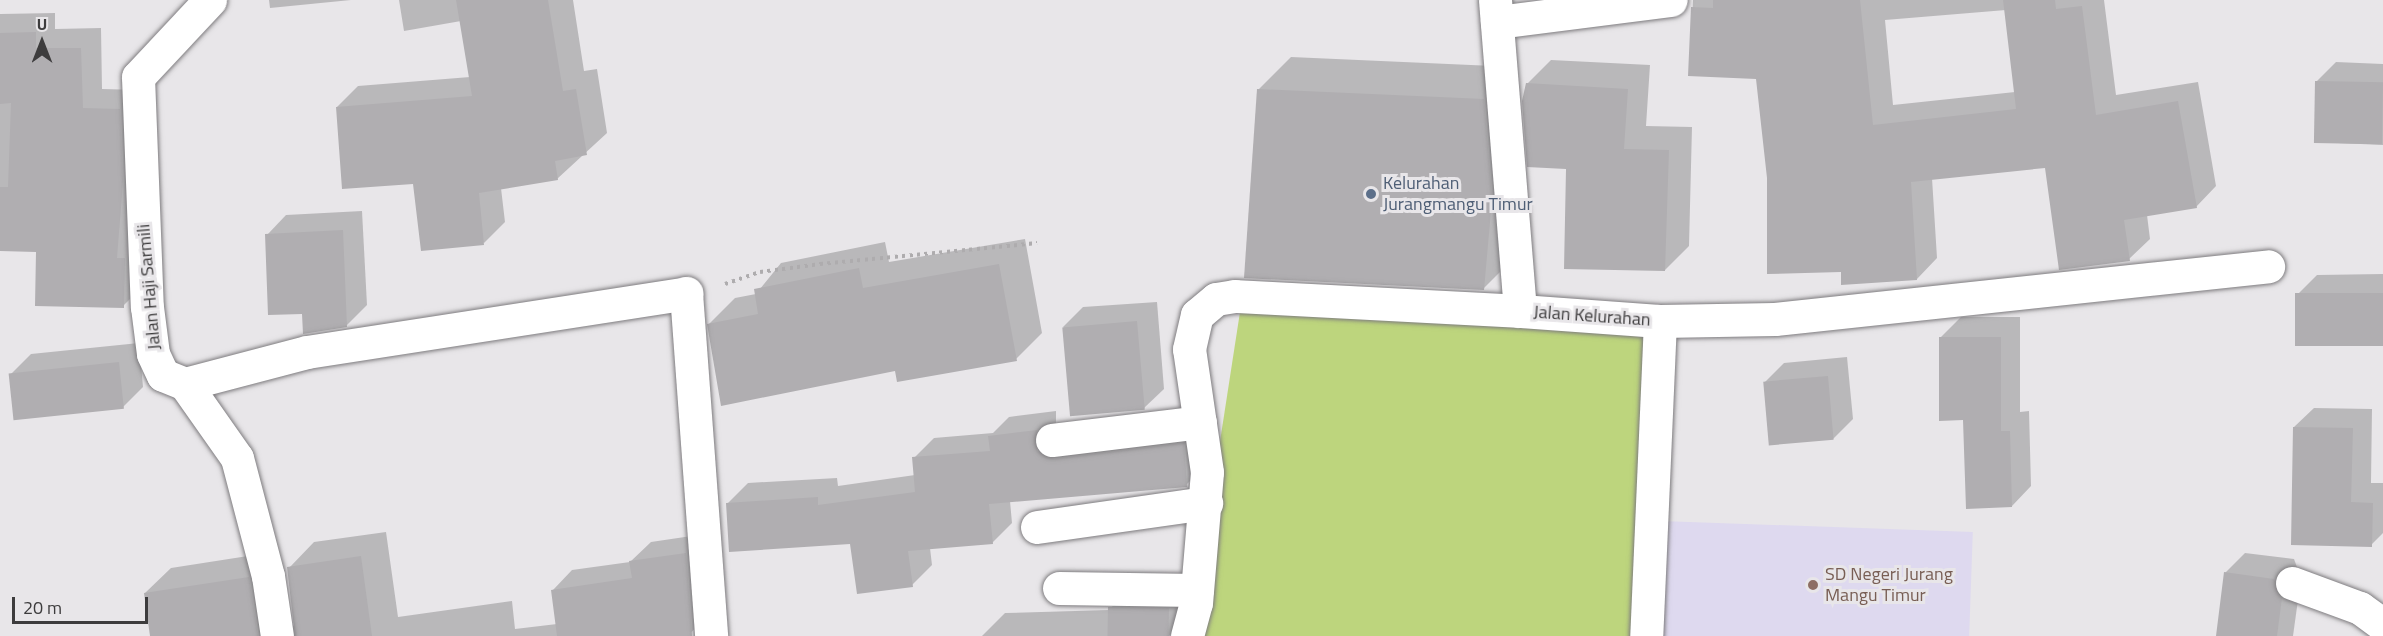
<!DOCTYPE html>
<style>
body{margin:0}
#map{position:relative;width:2383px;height:636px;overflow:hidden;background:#e8e6e9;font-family:"Titillium Web",sans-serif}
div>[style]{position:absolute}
.education>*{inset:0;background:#ded9ef;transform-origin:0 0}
.green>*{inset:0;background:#bdd57d}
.shadow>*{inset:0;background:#0003}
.building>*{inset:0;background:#b0aeb1;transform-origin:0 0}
.path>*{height:4px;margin-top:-2px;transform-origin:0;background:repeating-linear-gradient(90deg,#aeacae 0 3px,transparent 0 7.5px)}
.roads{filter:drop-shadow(0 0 2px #7e7c7f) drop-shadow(0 0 2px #7e7c7f)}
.minor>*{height:33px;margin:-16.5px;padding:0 16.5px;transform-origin:16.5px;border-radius:16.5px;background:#fff}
.dots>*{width:16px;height:16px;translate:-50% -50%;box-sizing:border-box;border:3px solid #e8e6e9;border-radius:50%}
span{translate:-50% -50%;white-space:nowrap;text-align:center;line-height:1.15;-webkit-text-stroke:6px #e8e6e9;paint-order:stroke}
.service-label{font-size:18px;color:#4e5e75}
.left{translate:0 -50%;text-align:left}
.street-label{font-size:18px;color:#3d3c3d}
.education-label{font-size:18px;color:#785e54}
.north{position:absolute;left:12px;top:12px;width:60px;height:60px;-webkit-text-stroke:4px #e8e6e9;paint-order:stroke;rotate:0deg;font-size:16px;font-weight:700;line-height:24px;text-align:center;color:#3d3c3d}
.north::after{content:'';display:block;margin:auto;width:21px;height:27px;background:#3d3c3d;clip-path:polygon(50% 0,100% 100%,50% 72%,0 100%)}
.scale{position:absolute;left:12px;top:597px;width:136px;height:27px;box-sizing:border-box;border:3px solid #3d3c3d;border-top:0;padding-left:8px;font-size:18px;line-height:21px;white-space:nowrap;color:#3d3c3d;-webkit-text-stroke:4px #e8e6e9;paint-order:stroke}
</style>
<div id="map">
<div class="education">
<div style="left:1661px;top:521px;width:312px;height:115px;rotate:2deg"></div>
</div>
<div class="green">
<div style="clip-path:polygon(1242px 299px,1667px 327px,1655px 636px,1190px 636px)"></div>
</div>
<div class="shadow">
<div style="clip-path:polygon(269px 0,351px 0,270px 8px)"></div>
<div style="clip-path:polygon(399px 0,573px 0,584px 71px,597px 69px,607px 133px,557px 179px,501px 188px,505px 222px,484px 243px,337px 107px,358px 86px,470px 77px,461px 21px,404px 31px)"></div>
<div style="clip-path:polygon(evenodd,1693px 0,2104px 0,2116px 95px,2198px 82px,2216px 186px,2196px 207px,2147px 215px,2150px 239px,2129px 259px,2046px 166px,1932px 178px,1937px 258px,1917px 279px,1842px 270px,1768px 178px,1758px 78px,1690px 74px,1693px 0,2006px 10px,2015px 92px,1893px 105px,1885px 20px,2006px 10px)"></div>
<div style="clip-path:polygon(55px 13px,55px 29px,101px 28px,102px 89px,140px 90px,143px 286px,123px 306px,37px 251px,0 250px,0 14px)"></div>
<div style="clip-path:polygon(1291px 57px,1516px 67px,1516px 256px,1483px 289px,1258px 90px)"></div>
<div style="clip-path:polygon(1551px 60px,1650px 65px,1646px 126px,1692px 127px,1689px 246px,1665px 270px,1568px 168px,1527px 84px)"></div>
<div style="clip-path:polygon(2336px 62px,2383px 64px,2383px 145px,2315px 142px,2316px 82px)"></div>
<div style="clip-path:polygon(362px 211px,367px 305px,347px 325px,304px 312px,267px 235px,286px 215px)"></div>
<div style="clip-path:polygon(1025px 239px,1042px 333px,1016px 359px,896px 370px,709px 324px,735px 298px,756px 294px,781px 263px,885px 242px,889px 262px)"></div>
<div style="clip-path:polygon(2383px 274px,2383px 344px,2297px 295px,2317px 275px)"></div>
<div style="clip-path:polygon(1157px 302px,1164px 389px,1144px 408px,1063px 327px,1083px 307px)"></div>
<div style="clip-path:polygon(1961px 317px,2020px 317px,2020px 412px,2029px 411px,2031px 486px,2012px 506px,1965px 419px,1941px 337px)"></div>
<div style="clip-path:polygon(139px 343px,143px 387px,123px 407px,11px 374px,31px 354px)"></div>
<div style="clip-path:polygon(1847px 357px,1853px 419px,1833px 439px,1764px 383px,1784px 363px)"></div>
<div style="clip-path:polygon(2314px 408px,2372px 409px,2371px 483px,2383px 483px,2383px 533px,2371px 545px,2294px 427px)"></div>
<div style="clip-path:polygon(1056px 411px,1056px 431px,1203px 424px,1206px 465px,1186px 485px,1010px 501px,1012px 523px,992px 543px,930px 548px,932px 565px,912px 585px,852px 543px,728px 503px,748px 483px,837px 478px,838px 486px,915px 475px,914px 458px,934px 438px,993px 433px,1009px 417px)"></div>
<div style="clip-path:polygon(386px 532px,398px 617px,512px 601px,515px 629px,557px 624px,553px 590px,572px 570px,630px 562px,651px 542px,705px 534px,711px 614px,687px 636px,152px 636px,145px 593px,171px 568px,274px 552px,284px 614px,297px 630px,289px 568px,314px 542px)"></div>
<div style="clip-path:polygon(2245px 553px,2294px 559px,2301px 578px,2293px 636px,2217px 636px,2225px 573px)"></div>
<div style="clip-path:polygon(1134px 583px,1193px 584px,1190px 616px,1169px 636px,982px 636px,1005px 613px,1109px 610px)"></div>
</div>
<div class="building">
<div style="clip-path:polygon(456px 0,548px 0,563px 91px,576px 89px,587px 155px,555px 161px,558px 180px,479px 193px,484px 245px,421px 251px,413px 184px,342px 189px,336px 107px,472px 96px)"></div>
<div style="clip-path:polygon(1713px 0,1860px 0,1873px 125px,2016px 109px,2003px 0,2055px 0,2056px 9px,2082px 6px,2096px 115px,2178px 101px,2197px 208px,2124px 220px,2130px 261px,2059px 270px,2045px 168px,1911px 182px,1917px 280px,1841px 285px,1841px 272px,1767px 274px,1767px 178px,1756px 79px,1688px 76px,1691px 7px,1713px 8px)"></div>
<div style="clip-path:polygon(36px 32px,36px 48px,81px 48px,83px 108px,120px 109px,123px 181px,117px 258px,125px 258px,124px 308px,35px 306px,36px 252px,0 251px,0 187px,8px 187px,11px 103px,0 104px,0 33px)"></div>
<div style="left:2315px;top:81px;width:68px;height:62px;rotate:1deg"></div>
<div style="clip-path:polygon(1526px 83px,1628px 89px,1624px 149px,1669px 150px,1665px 271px,1564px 269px,1566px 169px,1527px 167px,1522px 101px)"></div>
<div style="clip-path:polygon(1257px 89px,1484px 99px,1492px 199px,1484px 290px,1244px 278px)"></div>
<div style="clip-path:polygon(343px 230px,347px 327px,303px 334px,302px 314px,268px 315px,265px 234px)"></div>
<div style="clip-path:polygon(999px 264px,1017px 361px,897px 382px,895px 371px,721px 406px,707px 324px,758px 314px,754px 289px,859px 268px,863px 288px)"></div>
<div style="left:2383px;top:293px;width:53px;height:88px;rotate:90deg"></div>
<div style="left:1137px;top:321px;width:89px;height:75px;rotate:85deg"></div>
<div style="clip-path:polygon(1939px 337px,2001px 337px,2001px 431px,2010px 431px,2012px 507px,1966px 509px,1963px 420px,1939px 421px)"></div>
<div style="left:119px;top:362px;width:47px;height:111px;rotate:84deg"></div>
<div style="left:1828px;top:376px;width:64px;height:65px;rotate:85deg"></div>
<div style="clip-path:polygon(2293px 427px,2353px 428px,2351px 502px,2373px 503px,2372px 547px,2291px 545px)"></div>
<div style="clip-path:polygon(1037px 430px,1037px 451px,1054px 459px,1184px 443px,1187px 487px,989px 504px,993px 544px,908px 551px,913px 587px,857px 594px,850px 544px,729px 552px,726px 503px,818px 497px,818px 505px,915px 492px,912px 457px,990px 451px,988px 436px)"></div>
<div style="clip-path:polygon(686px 553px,692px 636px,557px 636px,551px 590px,632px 578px,629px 561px)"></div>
<div style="clip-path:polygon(361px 556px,372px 636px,295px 636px,287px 567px)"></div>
<div style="clip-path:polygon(2224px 572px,2274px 579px,2282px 598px,2277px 636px,2216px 636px)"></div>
<div style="clip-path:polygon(249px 577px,258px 636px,150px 636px,144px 593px)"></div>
<div style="left:1108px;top:607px;width:61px;height:29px;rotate:1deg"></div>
</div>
<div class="path">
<div style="left:725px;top:284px;width:37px;rotate:-19deg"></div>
<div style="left:760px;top:272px;width:61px;rotate:-7.6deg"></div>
<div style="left:820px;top:264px;width:218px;rotate:-5.5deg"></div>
</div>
<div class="roads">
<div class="minor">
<div style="left:210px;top:0;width:105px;rotate:133.1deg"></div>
<div style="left:138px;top:77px;width:230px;rotate:87.8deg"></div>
<div style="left:147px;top:307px;width:47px;rotate:82.7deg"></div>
<div style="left:153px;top:354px;width:23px;rotate:65deg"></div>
<div style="left:163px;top:375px;width:24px;rotate:22deg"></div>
<div style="left:185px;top:384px;width:90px;rotate:54.9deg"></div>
<div style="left:237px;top:458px;width:122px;rotate:75.3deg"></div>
<div style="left:268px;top:576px;width:61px;rotate:81.5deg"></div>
<div style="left:1495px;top:0;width:312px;rotate:85.4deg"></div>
<div style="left:1520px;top:311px;width:140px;rotate:4.1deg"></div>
<div style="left:1660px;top:321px;width:315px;rotate:92.5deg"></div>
<div style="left:1497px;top:22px;width:175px;rotate:-7.2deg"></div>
<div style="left:1660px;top:321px;width:115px;rotate:-1deg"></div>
<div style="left:1775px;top:319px;width:496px;rotate:-6.1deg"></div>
<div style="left:185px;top:384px;width:126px;rotate:-14.7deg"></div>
<div style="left:307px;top:352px;width:384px;rotate:-8.8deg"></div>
<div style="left:686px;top:293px;width:344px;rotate:85.8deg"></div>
<div style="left:1052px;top:440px;width:149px;rotate:-6.9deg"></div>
<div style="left:1037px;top:527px;width:171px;rotate:-8.1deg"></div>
<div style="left:2292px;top:583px;width:72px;rotate:20.2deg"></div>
<div style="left:2360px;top:608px;width:29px;rotate:36deg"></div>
<div style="left:1059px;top:588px;width:138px;rotate:0.8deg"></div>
<div style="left:1187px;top:636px;width:34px;rotate:-75deg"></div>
<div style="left:1196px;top:603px;width:131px;rotate:-85.2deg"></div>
<div style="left:1207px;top:472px;width:124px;rotate:-98.3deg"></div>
<div style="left:1189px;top:349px;width:35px;rotate:-77deg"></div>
<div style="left:1197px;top:315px;width:25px;rotate:-40deg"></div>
<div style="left:1216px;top:299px;width:19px;rotate:-9deg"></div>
<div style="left:1235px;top:296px;width:285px;rotate:3deg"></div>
</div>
</div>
<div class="dots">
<div style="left:1371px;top:194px;background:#5c6f8a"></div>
<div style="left:1813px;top:585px;background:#8d6e63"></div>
</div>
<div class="service-label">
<span class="left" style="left:1383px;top:194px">Kelurahan<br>Jurangmangu Timur</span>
</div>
<div class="street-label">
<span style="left:149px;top:287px;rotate:-95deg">Jalan Haji Sarmili</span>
<span style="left:1592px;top:316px;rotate:4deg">Jalan Kelurahan</span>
</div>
<div class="education-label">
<span class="left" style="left:1825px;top:585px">SD Negeri Jurang<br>Mangu Timur</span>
</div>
<div class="north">U</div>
<div class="scale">20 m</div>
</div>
